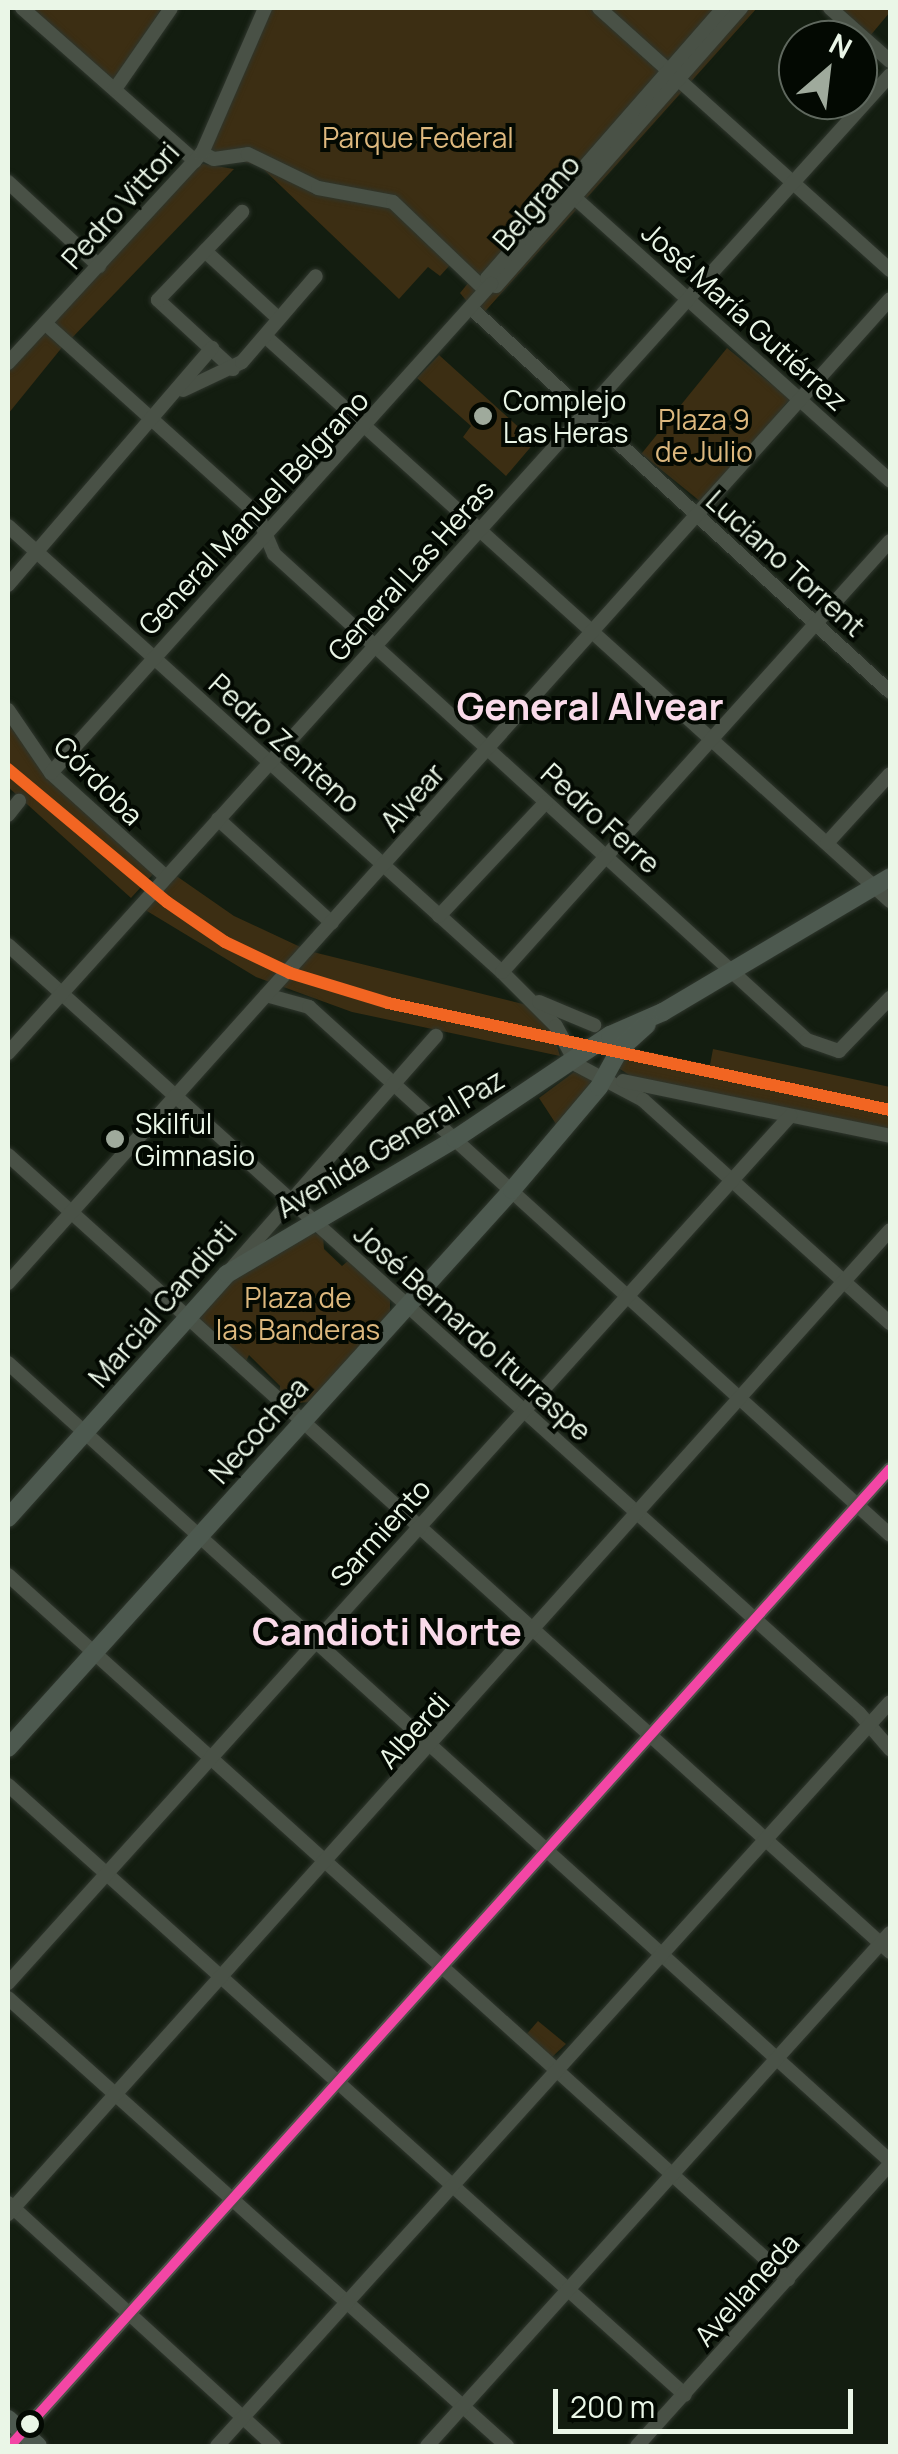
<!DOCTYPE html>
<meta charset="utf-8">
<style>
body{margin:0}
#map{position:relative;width:898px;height:2454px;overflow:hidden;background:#131d10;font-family:Manrope,sans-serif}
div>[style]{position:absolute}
.green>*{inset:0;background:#3c2e13;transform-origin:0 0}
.roads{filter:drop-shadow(0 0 2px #2f362d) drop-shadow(0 0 2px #2f362d)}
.minor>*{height:14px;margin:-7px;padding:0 7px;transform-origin:7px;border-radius:7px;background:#495146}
.major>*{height:18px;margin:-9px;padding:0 9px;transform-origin:9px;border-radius:9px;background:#4d594f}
.bus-1>*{height:10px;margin:-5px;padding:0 5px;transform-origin:5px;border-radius:5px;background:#f346a5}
.rail-1>*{height:12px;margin:-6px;padding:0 6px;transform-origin:6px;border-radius:6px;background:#f26522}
.dots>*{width:28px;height:28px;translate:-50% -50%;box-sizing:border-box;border:5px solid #030902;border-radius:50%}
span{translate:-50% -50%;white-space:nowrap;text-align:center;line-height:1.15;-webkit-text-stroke:8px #030902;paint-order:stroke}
.park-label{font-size:28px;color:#ddb87e}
.street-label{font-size:28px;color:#eaf6e7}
.poi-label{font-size:28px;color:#eaf6e7}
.left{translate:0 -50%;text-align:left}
.district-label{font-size:38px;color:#f9dae9;font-weight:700}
.frame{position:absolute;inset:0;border:10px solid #eaf6e7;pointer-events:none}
.north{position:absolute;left:778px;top:20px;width:100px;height:100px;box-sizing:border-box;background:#030902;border:2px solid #5f685e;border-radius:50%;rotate:28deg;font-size:28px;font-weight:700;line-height:40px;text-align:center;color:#eaf6e7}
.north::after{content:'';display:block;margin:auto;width:35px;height:45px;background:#9faa9c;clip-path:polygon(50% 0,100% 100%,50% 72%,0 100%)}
.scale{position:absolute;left:553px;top:2389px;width:300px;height:45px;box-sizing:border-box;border:5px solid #eaf6e7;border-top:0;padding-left:12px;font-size:30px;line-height:35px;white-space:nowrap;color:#eaf6e7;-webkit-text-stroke:8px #030902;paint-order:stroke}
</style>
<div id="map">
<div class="green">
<div style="clip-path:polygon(30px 8px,162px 8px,115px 81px)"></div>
<div style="clip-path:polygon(269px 8px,757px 8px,480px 317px,460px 293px,469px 282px,450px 265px,440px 276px,428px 267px,399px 299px,260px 166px,206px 152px)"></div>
<div style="clip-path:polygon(818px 8px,890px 8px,890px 12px,870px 36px)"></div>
<div style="clip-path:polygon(198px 163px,234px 169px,70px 340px,50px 322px)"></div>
<div style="clip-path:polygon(45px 328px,64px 345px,8px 414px,8px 368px)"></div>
<div style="left:727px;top:348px;width:81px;height:136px;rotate:39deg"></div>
<div style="clip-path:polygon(439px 355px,535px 442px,506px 476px,463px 437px,471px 426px,417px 378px)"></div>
<div style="clip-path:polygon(8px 717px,154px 873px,131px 898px,8px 787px)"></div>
<div style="clip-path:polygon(175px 875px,234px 916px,309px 951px,531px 1006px,553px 1033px,560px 1056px,352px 1012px,256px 977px,142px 908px)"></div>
<div style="clip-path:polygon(635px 1049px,710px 1065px,713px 1049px,890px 1087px,890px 1133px,632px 1077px,617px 1067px)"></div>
<div style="clip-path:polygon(574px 1072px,590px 1078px,591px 1086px,556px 1124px,539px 1098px)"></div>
<div style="clip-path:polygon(305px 1231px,323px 1235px,324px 1249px,342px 1266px,349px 1260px,390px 1299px,390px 1313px,309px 1402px,286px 1404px,279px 1398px,280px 1386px,249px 1355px,244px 1365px,197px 1322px,200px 1308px,229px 1276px)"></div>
<div style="clip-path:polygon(538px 2021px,566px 2044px,550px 2059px,525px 2036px)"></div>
</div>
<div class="roads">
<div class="minor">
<div style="left:22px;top:8px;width:231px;rotate:41.5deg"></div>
<div style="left:599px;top:8px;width:392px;rotate:42deg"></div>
<div style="left:830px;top:8px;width:80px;rotate:41.5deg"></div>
<div style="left:115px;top:89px;width:98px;rotate:-55.3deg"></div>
<div style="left:202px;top:153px;width:13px;rotate:27deg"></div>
<div style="left:214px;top:159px;width:34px;rotate:-8deg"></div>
<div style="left:248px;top:154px;width:78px;rotate:25.9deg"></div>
<div style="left:318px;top:188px;width:76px;rotate:10.6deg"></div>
<div style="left:393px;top:202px;width:127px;rotate:43.7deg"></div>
<div style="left:8px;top:182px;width:124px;rotate:42.7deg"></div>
<div style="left:565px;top:189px;width:437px;rotate:41.9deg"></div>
<div style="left:205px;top:251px;width:100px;rotate:42.6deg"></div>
<div style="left:491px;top:284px;width:5px;rotate:22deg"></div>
<div style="left:496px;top:286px;width:371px;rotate:-48.6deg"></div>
<div style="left:491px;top:284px;width:7px;rotate:-124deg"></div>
<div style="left:487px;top:278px;width:359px;rotate:-48.8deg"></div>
<div style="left:471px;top:308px;width:568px;rotate:42.5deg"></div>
<div style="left:46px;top:324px;width:284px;rotate:42deg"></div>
<div style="left:257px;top:514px;width:43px;rotate:67deg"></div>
<div style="left:274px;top:554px;width:721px;rotate:42.36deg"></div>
<div style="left:807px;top:1040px;width:34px;rotate:19deg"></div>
<div style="left:839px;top:1051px;width:74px;rotate:-46.1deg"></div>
<div style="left:265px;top:336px;width:843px;rotate:42.11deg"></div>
<div style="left:8px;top:363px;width:286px;rotate:-47.3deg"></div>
<div style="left:202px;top:153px;width:158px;rotate:-66.5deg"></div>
<div style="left:233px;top:369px;width:102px;rotate:-137.4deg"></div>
<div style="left:158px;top:300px;width:122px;rotate:-46.3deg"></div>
<div style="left:183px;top:390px;width:65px;rotate:-25.4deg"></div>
<div style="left:242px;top:362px;width:113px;rotate:-49.3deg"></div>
<div style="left:8px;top:526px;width:666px;rotate:42.08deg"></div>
<div style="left:502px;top:972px;width:76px;rotate:45deg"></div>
<div style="left:556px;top:1026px;width:44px;rotate:61.7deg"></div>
<div style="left:577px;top:1065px;width:75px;rotate:27.9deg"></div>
<div style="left:643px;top:1100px;width:333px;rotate:42.1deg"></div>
<div style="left:8px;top:585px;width:313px;rotate:-49.3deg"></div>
<div style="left:8px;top:710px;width:76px;rotate:55.7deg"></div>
<div style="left:51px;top:773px;width:155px;rotate:42.1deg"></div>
<div style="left:51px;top:773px;width:658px;rotate:-48.02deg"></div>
<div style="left:8px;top:815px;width:18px;rotate:-52deg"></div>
<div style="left:218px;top:819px;width:154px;rotate:42.4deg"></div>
<div style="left:827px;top:843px;width:93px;rotate:-47.6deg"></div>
<div style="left:439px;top:916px;width:156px;rotate:-46.8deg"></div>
<div style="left:8px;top:945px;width:1146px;rotate:42.07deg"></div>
<div style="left:859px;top:1713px;width:48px;rotate:49.3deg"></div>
<div style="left:502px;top:972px;width:580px;rotate:-48.01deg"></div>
<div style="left:266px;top:995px;width:45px;rotate:15.6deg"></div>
<div style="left:309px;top:1007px;width:785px;rotate:42.26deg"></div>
<div style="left:539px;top:1002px;width:60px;rotate:22.7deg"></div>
<div style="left:8px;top:1053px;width:1317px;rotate:-47.95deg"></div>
<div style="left:623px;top:1081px;width:273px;rotate:11.6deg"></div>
<div style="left:8px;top:1155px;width:1189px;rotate:42.1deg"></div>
<div style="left:232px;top:1268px;width:309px;rotate:-48.7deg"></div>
<div style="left:8px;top:1283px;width:1321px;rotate:-48.13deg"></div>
<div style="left:8px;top:1363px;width:1189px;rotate:42.14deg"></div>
<div style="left:8px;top:1575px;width:1051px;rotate:42.07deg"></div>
<div style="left:8px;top:1785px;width:911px;rotate:42.02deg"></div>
<div style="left:8px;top:1983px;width:1168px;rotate:-47.95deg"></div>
<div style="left:8px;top:1998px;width:671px;rotate:41.92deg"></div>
<div style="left:8px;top:2203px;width:360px;rotate:42.4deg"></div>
<div style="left:8px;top:2214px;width:1321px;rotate:-48.13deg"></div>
<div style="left:10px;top:2446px;width:1315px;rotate:-47.99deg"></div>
<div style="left:217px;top:2446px;width:1003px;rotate:-47.87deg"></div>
<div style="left:427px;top:2446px;width:691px;rotate:-47.93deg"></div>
<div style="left:637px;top:2446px;width:379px;rotate:-48.1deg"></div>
</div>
<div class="major">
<div style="left:8px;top:1518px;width:328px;rotate:-48.1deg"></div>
<div style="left:227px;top:1274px;width:265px;rotate:-30.6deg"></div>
<div style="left:455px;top:1139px;width:187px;rotate:-33.9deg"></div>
<div style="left:610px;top:1035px;width:58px;rotate:-23.5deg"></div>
<div style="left:663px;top:1012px;width:264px;rotate:-30.7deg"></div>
<div style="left:8px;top:1748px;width:752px;rotate:-47.91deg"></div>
<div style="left:512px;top:1190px;width:135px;rotate:-49.8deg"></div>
<div style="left:599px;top:1087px;width:43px;rotate:-61.1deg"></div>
<div style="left:620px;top:1049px;width:36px;rotate:-42deg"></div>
<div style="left:8px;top:2419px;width:40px;rotate:42deg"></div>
</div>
</div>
<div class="bus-1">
<div style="left:10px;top:2446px;width:1315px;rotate:-47.99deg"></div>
</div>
<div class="rail-1">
<div style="left:8px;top:769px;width:207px;rotate:39.9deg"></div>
<div style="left:167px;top:902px;width:70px;rotate:34.6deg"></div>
<div style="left:225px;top:942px;width:72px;rotate:25.5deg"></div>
<div style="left:290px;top:973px;width:102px;rotate:17deg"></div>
<div style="left:388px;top:1003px;width:513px;rotate:12.03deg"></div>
</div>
<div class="dots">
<div style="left:483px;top:416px;background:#9faa9c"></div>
<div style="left:115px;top:1139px;background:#9faa9c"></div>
<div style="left:30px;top:2424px;background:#eaf6e7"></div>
</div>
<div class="park-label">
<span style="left:418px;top:137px">Parque Federal</span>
<span style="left:704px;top:435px">Plaza 9<br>de Julio</span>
<span style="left:298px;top:1313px">Plaza de<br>las Banderas</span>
</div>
<div class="street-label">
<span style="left:536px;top:202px;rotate:-49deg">Belgrano</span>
<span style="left:120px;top:205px;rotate:-48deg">Pedro Vittori</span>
<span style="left:745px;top:316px;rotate:42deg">José María Gutiérrez</span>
<span style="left:253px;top:512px;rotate:-47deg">General Manuel Belgrano</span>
<span style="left:786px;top:563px;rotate:42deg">Luciano Torrent</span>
<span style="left:410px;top:570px;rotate:-48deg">General Las Heras</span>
<span style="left:285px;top:743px;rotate:42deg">Pedro Zenteno</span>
<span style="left:99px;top:780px;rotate:45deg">Córdoba</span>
<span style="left:412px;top:797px;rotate:-48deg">Alvear</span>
<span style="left:601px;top:818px;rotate:42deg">Pedro Ferre</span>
<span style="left:390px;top:1143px;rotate:-31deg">Avenida General Paz</span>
<span style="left:162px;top:1304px;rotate:-49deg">Marcial Candioti</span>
<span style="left:473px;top:1332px;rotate:42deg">José Bernardo Iturraspe</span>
<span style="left:258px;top:1430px;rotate:-48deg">Necochea</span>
<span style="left:380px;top:1532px;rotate:-48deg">Sarmiento</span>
<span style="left:413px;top:1730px;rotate:-48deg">Alberdi</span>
<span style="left:746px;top:2289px;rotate:-48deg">Avellaneda</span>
</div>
<div class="poi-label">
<span class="left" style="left:503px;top:416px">Complejo<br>Las Heras</span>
<span class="left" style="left:135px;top:1139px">Skilful<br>Gimnasio</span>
</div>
<div class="district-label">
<span style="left:590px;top:706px">General Alvear</span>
<span style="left:387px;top:1631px">Candioti Norte</span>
</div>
<div class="frame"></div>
<div class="north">N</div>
<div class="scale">200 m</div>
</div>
